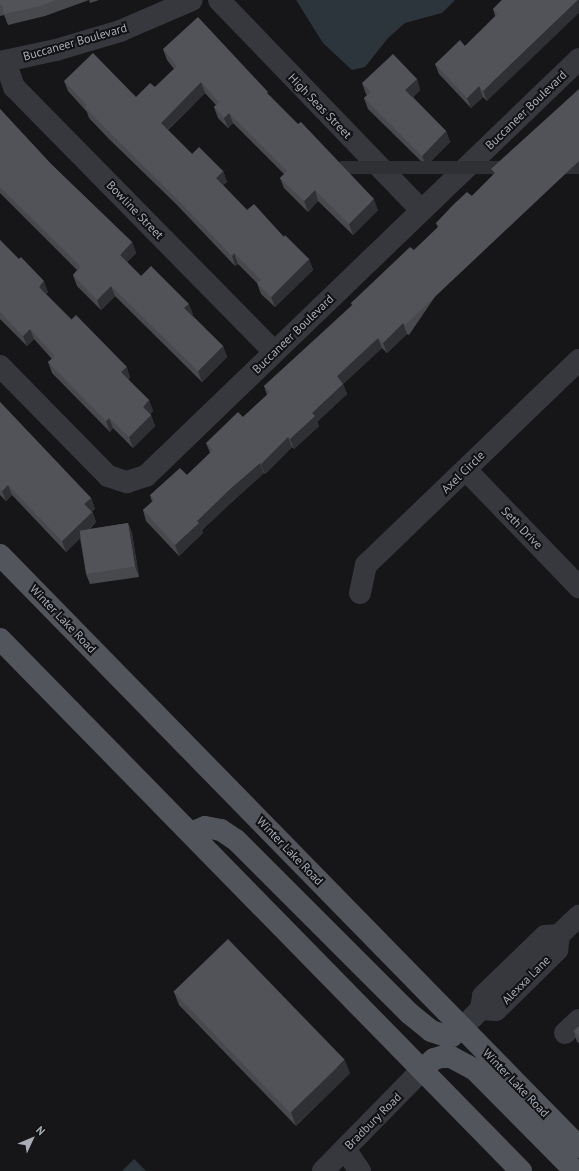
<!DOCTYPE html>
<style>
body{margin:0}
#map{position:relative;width:579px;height:1171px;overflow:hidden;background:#161618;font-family:"PT Sans",sans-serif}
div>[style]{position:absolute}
.water>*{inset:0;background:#2c353c}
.minor>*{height:22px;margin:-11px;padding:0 11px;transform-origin:11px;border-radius:11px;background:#37383d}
.major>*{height:22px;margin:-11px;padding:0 11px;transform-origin:11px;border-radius:11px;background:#53555c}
.wall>*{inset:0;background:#47494d}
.shaded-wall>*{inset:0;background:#2f3033;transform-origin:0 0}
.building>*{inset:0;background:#525359;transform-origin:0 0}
span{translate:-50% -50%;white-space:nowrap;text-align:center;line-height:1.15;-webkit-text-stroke:4px #111113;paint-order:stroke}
.street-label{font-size:12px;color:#a8adb8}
.north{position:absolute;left:12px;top:1119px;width:40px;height:40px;-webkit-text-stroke:3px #111113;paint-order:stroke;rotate:46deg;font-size:11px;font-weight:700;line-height:16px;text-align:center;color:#a8adb8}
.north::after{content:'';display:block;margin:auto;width:14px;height:18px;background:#a8adb8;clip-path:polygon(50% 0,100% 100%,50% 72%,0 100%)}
</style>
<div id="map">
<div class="water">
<div style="clip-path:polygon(296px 0,455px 0,442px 13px,405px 23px,388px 38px,365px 67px,352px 70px,323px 43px)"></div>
<div style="clip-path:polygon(134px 1159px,146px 1171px,122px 1171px)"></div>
</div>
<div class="minor">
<div style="left:219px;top:0;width:291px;rotate:46.1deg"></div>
<div style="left:5px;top:61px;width:28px;rotate:71deg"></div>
<div style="left:14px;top:87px;width:371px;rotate:45.5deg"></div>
<div style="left:0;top:62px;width:57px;rotate:-12.1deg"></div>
<div style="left:56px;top:50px;width:67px;rotate:-16.5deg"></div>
<div style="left:120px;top:31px;width:78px;rotate:-23.3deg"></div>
<div style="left:0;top:366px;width:154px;rotate:45.5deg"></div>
<div style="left:108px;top:476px;width:20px;rotate:18deg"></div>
<div style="left:127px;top:482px;width:20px;rotate:-18deg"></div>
<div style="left:146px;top:476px;width:601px;rotate:-43.92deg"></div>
<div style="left:466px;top:470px;width:163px;rotate:46deg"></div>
<div style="left:360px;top:593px;width:29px;rotate:-78deg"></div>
<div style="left:366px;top:565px;width:296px;rotate:-43.9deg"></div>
<div style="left:481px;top:1009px;width:15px;rotate:4deg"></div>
<div style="left:496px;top:1010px;width:86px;rotate:-44.5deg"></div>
<div style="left:557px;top:950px;width:15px;rotate:-82deg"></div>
<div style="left:559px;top:935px;width:28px;rotate:-44deg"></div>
<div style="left:472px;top:1018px;width:13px;rotate:-45deg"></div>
<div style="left:481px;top:1009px;width:13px;rotate:-81deg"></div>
<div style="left:483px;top:996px;width:86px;rotate:-44.1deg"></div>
<div style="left:545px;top:936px;width:14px;rotate:-4deg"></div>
<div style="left:565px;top:1033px;width:19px;rotate:-43deg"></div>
<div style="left:345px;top:1149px;width:27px;rotate:56deg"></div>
<div style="left:323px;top:1171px;width:141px;rotate:-45.6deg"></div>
</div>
<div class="major">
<div style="left:0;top:555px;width:828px;rotate:45.64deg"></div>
<div style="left:0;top:639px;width:745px;rotate:45.6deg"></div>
<div style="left:191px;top:833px;width:15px;rotate:-23deg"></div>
<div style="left:205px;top:827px;width:16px;rotate:11deg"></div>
<div style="left:221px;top:830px;width:18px;rotate:34deg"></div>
<div style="left:236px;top:840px;width:245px;rotate:45deg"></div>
<div style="left:409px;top:1013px;width:28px;rotate:39deg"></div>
<div style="left:431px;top:1031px;width:16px;rotate:18deg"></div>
<div style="left:446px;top:1036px;width:6px"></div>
<div style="left:452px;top:1036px;width:13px;rotate:-42deg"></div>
<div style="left:422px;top:1070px;width:16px;rotate:-43deg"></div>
<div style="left:434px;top:1059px;width:7px;rotate:-16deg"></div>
<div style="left:441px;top:1057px;width:10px"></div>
<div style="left:451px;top:1057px;width:26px;rotate:28deg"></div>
<div style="left:474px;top:1069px;width:144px;rotate:45.3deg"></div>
</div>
<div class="wall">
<div style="clip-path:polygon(0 0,99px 0,90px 3px,89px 0,45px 16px,8px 25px,4px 15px,0 16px)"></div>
<div style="clip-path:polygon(502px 0,487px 101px,483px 97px,471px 108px,439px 74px,435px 64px,465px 46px,495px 16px,493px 9px)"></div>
<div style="clip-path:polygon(163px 49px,270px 96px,378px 210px,353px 235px,318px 201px,308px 212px,284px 188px,280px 178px,284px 174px,233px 123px,228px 128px,218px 118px,214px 107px,216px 105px,205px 93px,168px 130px,192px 154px,223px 171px,227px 182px,223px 185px,247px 210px,284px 237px,309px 259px,313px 270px,275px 307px,261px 294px,257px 283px,238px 264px,235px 266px,177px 205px,109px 139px,89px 118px,87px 112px,68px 91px,64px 81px,136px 97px,155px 87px,174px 69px,167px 60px)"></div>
<div style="clip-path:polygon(417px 79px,420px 90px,413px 97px,446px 131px,450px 142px,426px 166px,368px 109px,364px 98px,367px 95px,366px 94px,362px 83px)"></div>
<div style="clip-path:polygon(570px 98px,409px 335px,407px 334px,387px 353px,382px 348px,343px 384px,347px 394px,317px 422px,319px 426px,294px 449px,292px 447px,265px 474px,264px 473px,234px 500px,202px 530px,203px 533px,179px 556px,146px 521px,143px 510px,152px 502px,150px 495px,187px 475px,210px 453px,206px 443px,243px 417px,267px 395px,264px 386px,352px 305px,351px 303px,414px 250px,438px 228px,436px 223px,472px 196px,493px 175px,491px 169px)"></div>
<div style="clip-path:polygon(0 109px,51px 164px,132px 242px,136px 253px,127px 262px,141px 276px,193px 314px,192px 315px,223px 346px,227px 357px,202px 382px,115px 296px,101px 310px,77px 286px,73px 275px,77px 270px,0 193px)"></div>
<div style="clip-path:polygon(0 240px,48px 292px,46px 294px,130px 377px,128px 380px,149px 400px,153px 411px,150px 414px,151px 415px,155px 426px,133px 448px,113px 428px,110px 432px,52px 373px,48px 362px,52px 359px,34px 339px,27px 346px,0 319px)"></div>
<div style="clip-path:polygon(0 402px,91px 498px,95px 509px,92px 511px,96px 522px,90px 529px,128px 523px,132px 533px,139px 577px,90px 584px,86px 574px,80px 538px,66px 552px,12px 495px,6px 501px,0 495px)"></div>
<div style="clip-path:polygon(174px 992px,350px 1073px,296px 1126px,179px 1005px)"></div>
<div style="clip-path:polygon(579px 1026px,579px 1043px,577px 1042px,574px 1031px)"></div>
</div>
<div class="shaded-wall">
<div style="clip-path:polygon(578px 0,579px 0,579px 13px,487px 101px,483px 91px)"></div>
<div style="clip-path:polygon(417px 79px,420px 90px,409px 100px,405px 90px)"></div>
<div style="clip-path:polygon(201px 82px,205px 93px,164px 133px,161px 123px)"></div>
<div style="clip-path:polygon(479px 86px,483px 97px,471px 108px,467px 98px)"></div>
<div style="clip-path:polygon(229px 113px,233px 123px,228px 128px,224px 118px)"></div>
<div style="clip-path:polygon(446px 131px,450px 142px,426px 166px,422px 156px)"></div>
<div style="left:579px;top:161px;width:13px;height:239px;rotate:90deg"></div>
<div style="clip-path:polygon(223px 171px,227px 182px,220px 188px,216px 178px)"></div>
<div style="clip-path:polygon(315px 190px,318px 201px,308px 212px,304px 201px)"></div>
<div style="clip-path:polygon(374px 199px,378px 210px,353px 235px,349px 224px)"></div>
<div style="clip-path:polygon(132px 242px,136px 253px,124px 265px,120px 255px)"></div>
<div style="clip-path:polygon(234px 253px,238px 264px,235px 266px,232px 256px)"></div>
<div style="clip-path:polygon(309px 259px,313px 270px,275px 307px,271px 297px)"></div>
<div style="clip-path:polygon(44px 281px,48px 292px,43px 298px,39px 287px)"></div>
<div style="clip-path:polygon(111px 286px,115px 296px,101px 310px,97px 300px)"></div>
<div style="clip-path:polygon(189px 304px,193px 314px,188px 319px,184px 308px)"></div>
<div style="clip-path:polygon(403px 323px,407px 334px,387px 353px,383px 343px)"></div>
<div style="clip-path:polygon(30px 329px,34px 339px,27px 346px,23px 336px)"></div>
<div style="clip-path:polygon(378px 338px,382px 348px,343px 384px,347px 394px,317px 422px,319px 426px,294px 449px,290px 439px,312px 413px,337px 376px)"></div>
<div style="clip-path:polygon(223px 346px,227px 357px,202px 382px,198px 371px)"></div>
<div style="clip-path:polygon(127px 367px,130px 377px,125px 383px,121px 372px)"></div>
<div style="clip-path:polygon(149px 400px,153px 411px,147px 417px,143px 407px)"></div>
<div style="clip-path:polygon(151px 415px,155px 426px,133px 448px,129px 437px)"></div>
<div style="clip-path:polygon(109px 418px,113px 428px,110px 432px,106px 421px)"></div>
<div style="clip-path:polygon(288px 437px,292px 447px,265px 474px,261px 464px)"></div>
<div style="clip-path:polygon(260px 463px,264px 473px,234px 500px,202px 530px,203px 533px,179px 556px,175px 545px,197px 521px,230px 489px)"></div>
<div style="clip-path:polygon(8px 485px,12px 495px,6px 501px,2px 491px)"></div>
<div style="clip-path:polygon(91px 498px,95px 509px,88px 515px,84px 504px)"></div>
<div style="clip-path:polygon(92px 512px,96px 522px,66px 552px,62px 541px)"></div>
<div style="clip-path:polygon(128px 523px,132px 533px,139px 577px,135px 566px)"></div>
<div style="clip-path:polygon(345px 1060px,350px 1073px,296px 1126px,291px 1112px)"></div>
</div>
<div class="building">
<div style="clip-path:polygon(0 0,56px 0,41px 6px,4px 14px,2px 5px,0 5px)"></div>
<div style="clip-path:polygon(502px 0,578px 0,483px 91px,479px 86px,467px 98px,435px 64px,460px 40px,465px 46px,498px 14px,493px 9px)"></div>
<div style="clip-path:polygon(198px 17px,268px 92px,267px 93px,298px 124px,301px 122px,374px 199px,349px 224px,315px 190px,304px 201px,280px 178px,287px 171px,229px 113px,224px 118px,214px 107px,219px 102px,201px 82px,161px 123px,192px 154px,199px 147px,223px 171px,216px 178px,247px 210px,254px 204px,284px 237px,285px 235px,309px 259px,271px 297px,257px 283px,261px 280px,234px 253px,232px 256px,173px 195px,105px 128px,85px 107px,87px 105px,64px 81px,93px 53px,136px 97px,150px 83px,155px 87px,177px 66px,163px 49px)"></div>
<div style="clip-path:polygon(393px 54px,417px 79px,405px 90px,446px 131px,422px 156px,364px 98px,371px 92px,362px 83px)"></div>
<div style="clip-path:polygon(579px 89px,579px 161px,405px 325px,403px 323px,383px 343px,378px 338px,337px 376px,343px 384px,312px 413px,315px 416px,290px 439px,288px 437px,261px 464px,260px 463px,230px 489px,197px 521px,199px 523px,175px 545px,143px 510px,154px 500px,150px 495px,180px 468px,187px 475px,213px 450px,206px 443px,238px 412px,243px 417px,270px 392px,264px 386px,353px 305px,351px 303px,410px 247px,414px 250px,439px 226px,436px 223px,454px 204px,467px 192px,472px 196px,495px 173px,491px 169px)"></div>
<div style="clip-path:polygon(0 109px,51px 164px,132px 242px,120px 255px,141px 276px,151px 266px,189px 304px,184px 308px,223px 346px,198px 371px,111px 286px,97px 300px,73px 275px,81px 267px,0 187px)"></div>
<div style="clip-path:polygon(0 240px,19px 259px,21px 257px,44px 281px,39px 287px,71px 320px,76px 315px,127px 367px,121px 372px,149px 400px,143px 407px,151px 415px,129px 437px,109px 418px,106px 421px,48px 362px,55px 356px,30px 329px,23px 336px,0 312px)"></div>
<div style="clip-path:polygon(0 402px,91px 498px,84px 504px,92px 512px,62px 541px,8px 485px,2px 491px,0 489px)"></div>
<div style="left:128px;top:523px;width:44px;height:49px;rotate:81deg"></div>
<div style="left:228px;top:939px;width:168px;height:76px;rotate:46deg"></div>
<div style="clip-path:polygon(579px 1026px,579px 1037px,574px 1031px)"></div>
</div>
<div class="street-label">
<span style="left:75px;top:42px;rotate:-16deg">Buccaneer Boulevard</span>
<span style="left:320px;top:106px;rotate:46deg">High Seas Street</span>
<span style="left:526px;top:110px;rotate:-44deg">Buccaneer Boulevard</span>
<span style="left:135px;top:210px;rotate:46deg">Bowline Street</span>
<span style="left:293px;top:334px;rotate:-44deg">Buccaneer Boulevard</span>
<span style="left:463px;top:472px;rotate:-44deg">Axel Circle</span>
<span style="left:522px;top:528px;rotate:46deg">Seth Drive</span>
<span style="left:63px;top:619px;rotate:46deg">Winter Lake Road</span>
<span style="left:290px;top:851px;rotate:46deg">Winter Lake Road</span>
<span style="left:526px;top:980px;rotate:-45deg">Alexxa Lane</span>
<span style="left:516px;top:1083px;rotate:46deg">Winter Lake Road</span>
<span style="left:373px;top:1121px;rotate:-45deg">Bradbury Road</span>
</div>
<div class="north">N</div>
</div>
